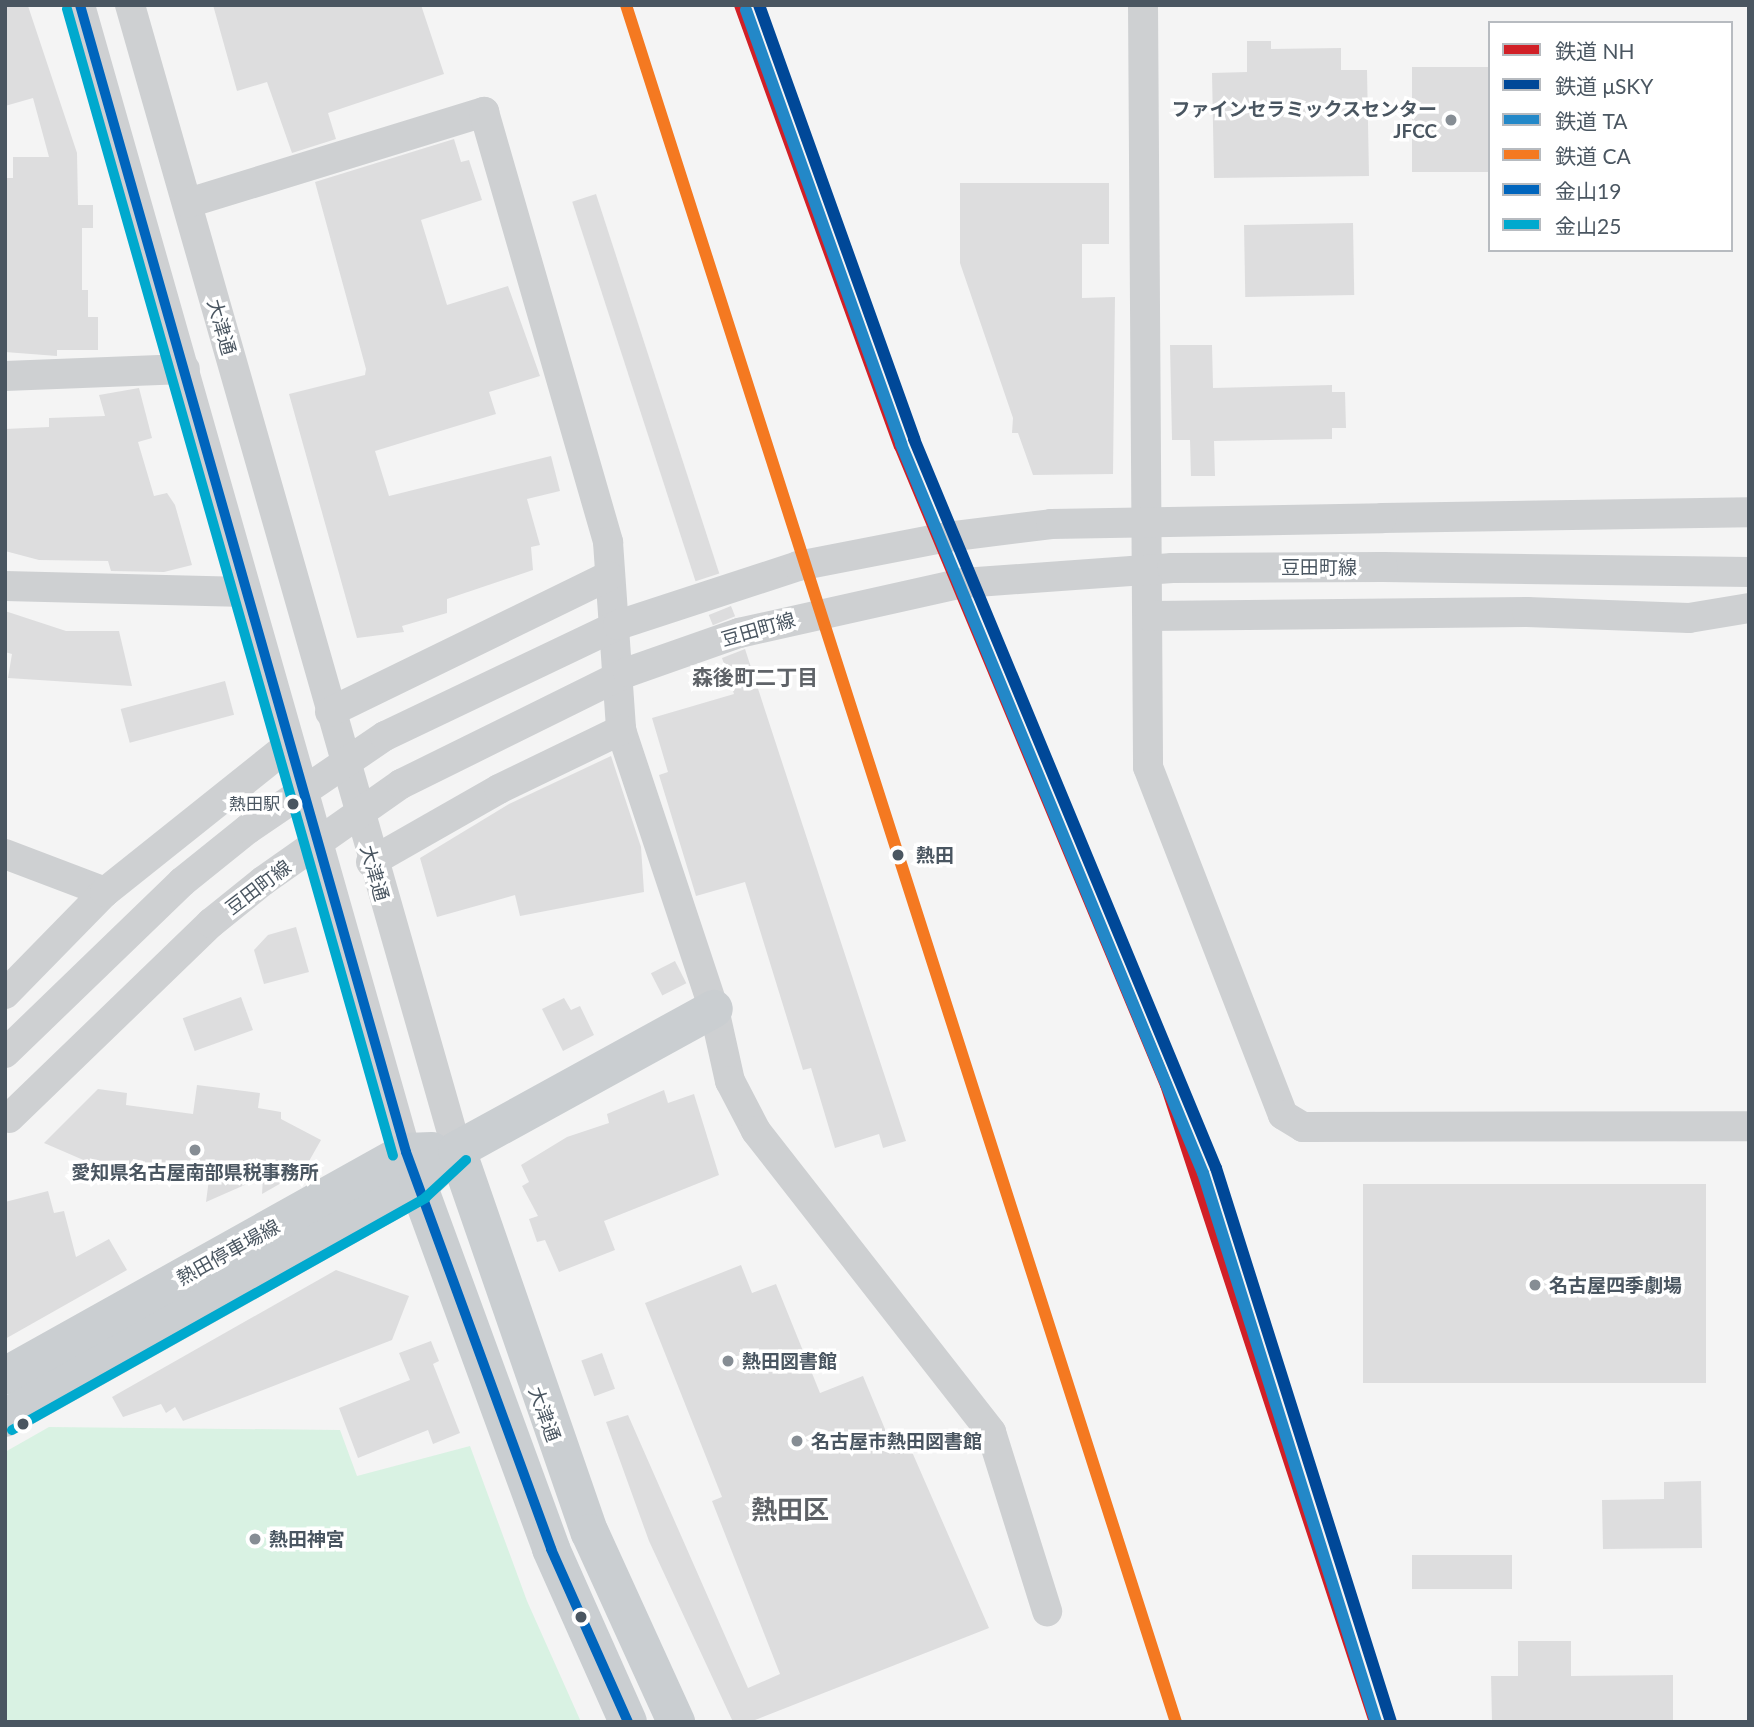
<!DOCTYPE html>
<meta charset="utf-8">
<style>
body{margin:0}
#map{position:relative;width:1754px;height:1727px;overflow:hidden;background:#f4f4f4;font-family:Lato,"Noto Sans JP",sans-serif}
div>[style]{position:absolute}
.green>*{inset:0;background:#d9f2e3}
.building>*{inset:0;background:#ddddde;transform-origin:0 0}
.minor>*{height:30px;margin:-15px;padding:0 15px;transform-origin:15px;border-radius:15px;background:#ced0d2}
.major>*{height:38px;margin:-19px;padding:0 19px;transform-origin:19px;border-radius:19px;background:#caced1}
.minor-bridge>*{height:30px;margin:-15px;padding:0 15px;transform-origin:15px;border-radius:15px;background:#ced0d2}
.bus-1>*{height:10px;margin:-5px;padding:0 5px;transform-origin:5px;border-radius:5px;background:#0065bd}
.bus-2>*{height:10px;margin:-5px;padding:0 5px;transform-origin:5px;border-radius:5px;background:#00a9ce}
.rail-1>*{height:12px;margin:-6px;padding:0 6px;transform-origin:6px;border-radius:6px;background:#d12027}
.rail-2>*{height:12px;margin:-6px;padding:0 6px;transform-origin:6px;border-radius:6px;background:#004898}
.rail-3>*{height:12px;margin:-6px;padding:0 6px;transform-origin:6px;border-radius:6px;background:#2388c8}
.rail-4>*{height:12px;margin:-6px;padding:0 6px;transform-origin:6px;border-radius:6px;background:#f47921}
.dots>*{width:19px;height:19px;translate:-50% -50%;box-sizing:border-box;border:4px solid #fff;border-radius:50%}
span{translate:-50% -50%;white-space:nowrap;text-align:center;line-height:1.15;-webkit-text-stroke:7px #fff;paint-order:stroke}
.bus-label{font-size:17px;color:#4a5661}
.right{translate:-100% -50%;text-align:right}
.poi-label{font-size:19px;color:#4a5661;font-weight:700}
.left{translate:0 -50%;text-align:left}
.street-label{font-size:19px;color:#4a5661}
.stop-label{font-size:19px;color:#4a5661;font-weight:700}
.neighbourhood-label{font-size:21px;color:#5f6368;font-weight:700}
.district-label{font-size:26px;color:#5f6368;font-weight:700}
.frame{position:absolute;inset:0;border:7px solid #4a5661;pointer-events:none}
.legend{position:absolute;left:1488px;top:21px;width:245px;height:231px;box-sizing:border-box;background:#fff;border:2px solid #b7bbc0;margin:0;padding:9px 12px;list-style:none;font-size:21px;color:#4a5661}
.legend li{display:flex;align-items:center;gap:14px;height:35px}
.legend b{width:35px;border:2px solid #b7bbc0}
</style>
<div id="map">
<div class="green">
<div style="clip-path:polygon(49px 1427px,340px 1430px,357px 1476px,470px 1446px,527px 1601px,581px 1722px,5px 1722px,5px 1452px)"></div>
</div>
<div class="building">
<div style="clip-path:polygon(213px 5px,421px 5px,444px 74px,328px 113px,336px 139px,292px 153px,267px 82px,237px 91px)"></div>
<div style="clip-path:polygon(5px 6px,28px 6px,77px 153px,78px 205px,93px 205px,93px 228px,82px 228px,82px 290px,88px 290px,88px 317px,98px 317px,98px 350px,57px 350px,57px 356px,5px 352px,5px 178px,13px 178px,13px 157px,49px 157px,33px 98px,5px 106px)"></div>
<div style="clip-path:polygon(1247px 41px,1271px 41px,1271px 49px,1341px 48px,1341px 70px,1367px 70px,1369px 176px,1214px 178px,1212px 73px,1247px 72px)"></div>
<div style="left:1490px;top:67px;width:105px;height:78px;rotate:90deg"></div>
<div style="clip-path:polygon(454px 139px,461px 162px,469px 160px,482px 200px,421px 220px,447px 305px,508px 286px,540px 376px,489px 392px,496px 414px,375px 451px,389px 496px,551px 456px,560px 491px,527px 499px,540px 545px,531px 547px,533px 570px,447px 599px,447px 613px,402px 626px,404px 632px,357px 638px,289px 394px,365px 375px,366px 369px,315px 182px)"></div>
<div style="clip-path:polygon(960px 183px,1109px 183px,1109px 244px,1082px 244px,1082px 298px,1115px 297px,1113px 474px,1033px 475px,1018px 433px,1012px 433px,1013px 418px,960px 263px)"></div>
<div style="left:596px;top:194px;width:399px;height:25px;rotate:72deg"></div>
<div style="left:1353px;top:223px;width:72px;height:109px;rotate:89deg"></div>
<div style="clip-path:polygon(1170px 345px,1212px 345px,1213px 388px,1332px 385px,1332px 392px,1345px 392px,1346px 428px,1332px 428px,1332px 439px,1214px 441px,1215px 476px,1191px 476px,1190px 440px,1172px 440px)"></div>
<div style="clip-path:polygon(139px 388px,152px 438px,138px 442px,154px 496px,167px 493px,175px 505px,192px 565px,164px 572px,111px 571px,108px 561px,39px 560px,5px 551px,5px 429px,49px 427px,49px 418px,105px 416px,99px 395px)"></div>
<div style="left:731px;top:606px;width:11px;height:24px;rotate:68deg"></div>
<div style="clip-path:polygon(5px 611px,66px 631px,119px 631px,132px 686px,8px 678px,12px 654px,5px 652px)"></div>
<div style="clip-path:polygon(745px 649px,906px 1141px,883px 1148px,879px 1134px,835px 1148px,811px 1068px,803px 1070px,745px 882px,696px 896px,659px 775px,668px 772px,652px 718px,734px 694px,722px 658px)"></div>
<div style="left:225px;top:681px;width:35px;height:108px;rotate:75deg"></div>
<div style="clip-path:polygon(611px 756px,641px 847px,644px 892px,520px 916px,515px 895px,437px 917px,420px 858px,509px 804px)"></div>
<div style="clip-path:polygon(296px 927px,309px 972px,264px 984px,254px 950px,268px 935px)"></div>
<div style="left:675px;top:961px;width:25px;height:27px;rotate:63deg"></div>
<div style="left:241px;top:997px;width:35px;height:62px;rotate:70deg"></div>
<div style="clip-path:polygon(564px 998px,571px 1010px,580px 1006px,594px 1035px,563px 1051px,542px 1009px)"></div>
<div style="clip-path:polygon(197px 1085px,260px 1093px,258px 1108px,281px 1112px,281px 1119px,321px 1140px,304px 1170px,262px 1194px,263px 1177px,206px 1202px,209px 1179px,88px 1162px,44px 1143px,98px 1089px,127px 1093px,126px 1105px,193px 1114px)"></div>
<div style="clip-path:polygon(664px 1090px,668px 1103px,694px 1094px,719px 1175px,604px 1221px,615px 1250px,559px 1272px,545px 1240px,537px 1242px,529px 1219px,538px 1216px,522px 1186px,529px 1182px,521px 1165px,567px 1137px,609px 1123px,607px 1114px)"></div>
<div style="left:1706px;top:1184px;width:199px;height:343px;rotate:90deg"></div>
<div style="clip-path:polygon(48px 1191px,54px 1213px,64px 1211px,76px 1257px,109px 1239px,127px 1270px,5px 1339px,5px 1202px)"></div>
<div style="clip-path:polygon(741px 1265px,752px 1293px,776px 1284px,820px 1393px,863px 1376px,887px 1434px,902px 1429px,989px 1628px,750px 1722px,733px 1722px,649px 1541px,606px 1422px,628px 1415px,748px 1688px,780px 1674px,712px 1501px,722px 1497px,645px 1303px)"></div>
<div style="clip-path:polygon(336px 1270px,409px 1296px,392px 1340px,183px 1421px,175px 1407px,166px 1413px,161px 1404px,123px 1417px,112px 1397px)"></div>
<div style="clip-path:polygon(431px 1341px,439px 1361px,433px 1364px,460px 1433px,433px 1444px,428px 1430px,358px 1458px,339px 1408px,410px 1380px,399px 1353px)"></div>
<div style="left:602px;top:1353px;width:38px;height:22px;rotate:70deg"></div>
<div style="clip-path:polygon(1701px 1481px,1702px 1548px,1603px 1549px,1602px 1500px,1664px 1499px,1664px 1482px)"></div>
<div style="left:1512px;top:1555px;width:34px;height:100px;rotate:90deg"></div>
<div style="clip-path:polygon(1518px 1641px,1571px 1641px,1571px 1676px,1673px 1675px,1673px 1722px,1492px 1722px,1491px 1676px,1518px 1676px)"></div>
</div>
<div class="minor">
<div style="left:80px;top:5px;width:1192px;rotate:74.13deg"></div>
<div style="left:130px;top:5px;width:1191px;rotate:74.06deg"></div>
<div style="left:1143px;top:5px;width:762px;rotate:89.62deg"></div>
<div style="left:1148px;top:767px;width:373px;rotate:68.8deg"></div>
<div style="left:1283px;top:1115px;width:23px;rotate:31deg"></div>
<div style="left:1303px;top:1127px;width:446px;rotate:-0.1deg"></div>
<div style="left:188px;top:203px;width:310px;rotate:-17.1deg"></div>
<div style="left:484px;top:112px;width:448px;rotate:73.9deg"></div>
<div style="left:608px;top:542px;width:188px;rotate:86deg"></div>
<div style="left:621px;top:730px;width:294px;rotate:71.6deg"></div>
<div style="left:714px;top:1009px;width:74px;rotate:77.5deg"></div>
<div style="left:730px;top:1081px;width:56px;rotate:62.5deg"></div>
<div style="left:756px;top:1131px;width:382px;rotate:52deg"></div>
<div style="left:991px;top:1432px;width:188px;rotate:72.6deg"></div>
<div style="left:5px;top:376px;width:180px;rotate:-2.2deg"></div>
<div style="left:1382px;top:518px;width:367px;rotate:-0.9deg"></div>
<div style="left:1383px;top:567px;width:366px;rotate:0.8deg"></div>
<div style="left:5px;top:586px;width:241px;rotate:1.4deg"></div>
<div style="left:1150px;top:616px;width:377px;rotate:-0.6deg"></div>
<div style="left:1527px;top:612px;width:162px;rotate:2.1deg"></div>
<div style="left:1689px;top:618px;width:61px;rotate:-9.5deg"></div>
<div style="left:330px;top:712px;width:310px;rotate:-26deg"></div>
<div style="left:5px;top:854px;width:107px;rotate:20.8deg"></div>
<div style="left:371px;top:862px;width:147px;rotate:-29.7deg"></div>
<div style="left:499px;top:789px;width:136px;rotate:-25.8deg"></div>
<div style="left:5px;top:994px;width:143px;rotate:-45.6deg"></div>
<div style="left:105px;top:892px;width:236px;rotate:-38.6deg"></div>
</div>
<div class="major">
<div style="left:457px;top:1150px;width:405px;rotate:70.9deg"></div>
<div style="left:590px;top:1533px;width:208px;rotate:65.5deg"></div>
<div style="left:406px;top:1152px;width:423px;rotate:69.9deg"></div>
<div style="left:551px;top:1549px;width:189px;rotate:66deg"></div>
<div style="left:5px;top:1376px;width:459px;rotate:-29.2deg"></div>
<div style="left:406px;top:1152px;width:26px;rotate:-2deg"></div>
<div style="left:5px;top:1418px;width:474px;rotate:-29.3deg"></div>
<div style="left:418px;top:1186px;width:53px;rotate:-42.7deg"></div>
<div style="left:457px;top:1150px;width:293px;rotate:-28.8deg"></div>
</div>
<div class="minor-bridge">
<div style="left:5px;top:1053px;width:246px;rotate:-44deg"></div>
<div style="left:182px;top:882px;width:85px;rotate:-38.8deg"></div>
<div style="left:248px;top:829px;width:166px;rotate:-34.2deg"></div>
<div style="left:385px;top:736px;width:258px;rotate:-25.5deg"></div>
<div style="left:618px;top:625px;width:189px;rotate:-18.1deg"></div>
<div style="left:798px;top:566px;width:152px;rotate:-11deg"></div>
<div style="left:947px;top:537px;width:105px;rotate:-7.1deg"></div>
<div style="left:1051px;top:524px;width:331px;rotate:-1deg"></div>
<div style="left:9px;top:1118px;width:281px;rotate:-44deg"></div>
<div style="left:211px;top:923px;width:67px;rotate:-38.9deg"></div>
<div style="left:263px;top:881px;width:169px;rotate:-35.1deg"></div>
<div style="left:401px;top:784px;width:253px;rotate:-26.3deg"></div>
<div style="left:628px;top:672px;width:118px;rotate:-19.4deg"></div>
<div style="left:739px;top:633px;width:230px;rotate:-12.6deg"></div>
<div style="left:963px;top:583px;width:210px;rotate:-4.1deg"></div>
<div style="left:1172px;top:568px;width:211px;rotate:-0.3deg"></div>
</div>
<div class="bus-1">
<div style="left:80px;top:5px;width:1192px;rotate:74.13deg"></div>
<div style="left:406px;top:1152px;width:423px;rotate:69.9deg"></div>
<div style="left:551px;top:1549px;width:189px;rotate:66deg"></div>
</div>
<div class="bus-2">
<div style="left:67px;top:9px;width:1192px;rotate:74.13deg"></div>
<div style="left:12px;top:1430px;width:474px;rotate:-29.3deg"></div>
<div style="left:425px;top:1198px;width:56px;rotate:-42.8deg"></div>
</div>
<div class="rail-1">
<div style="left:740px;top:5px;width:469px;rotate:70.1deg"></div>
<div style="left:900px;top:446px;width:692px;rotate:67.4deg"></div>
<div style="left:1166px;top:1085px;width:670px;rotate:71.84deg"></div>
</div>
<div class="rail-2">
<div style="left:759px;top:5px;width:461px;rotate:70.3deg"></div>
<div style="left:914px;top:439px;width:789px;rotate:67.5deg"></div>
<div style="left:1216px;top:1168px;width:581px;rotate:72.47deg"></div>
</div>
<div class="rail-3">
<div style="left:746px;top:10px;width:461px;rotate:70.3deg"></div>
<div style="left:901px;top:444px;width:789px;rotate:67.5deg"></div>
<div style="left:1203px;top:1173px;width:576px;rotate:72.51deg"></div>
</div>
<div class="rail-4">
<div style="left:626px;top:5px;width:1803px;rotate:72.24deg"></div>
</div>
<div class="dots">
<div style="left:1451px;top:120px;background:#868d94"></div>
<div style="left:293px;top:804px;background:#4a5661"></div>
<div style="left:898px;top:855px;background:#4a5661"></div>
<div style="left:195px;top:1150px;background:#868d94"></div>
<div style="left:1535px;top:1285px;background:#868d94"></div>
<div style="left:728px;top:1361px;background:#868d94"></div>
<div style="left:23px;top:1424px;background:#4a5661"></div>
<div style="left:797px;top:1441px;background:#868d94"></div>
<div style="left:255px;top:1539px;background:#868d94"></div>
<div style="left:581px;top:1617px;background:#4a5661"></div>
</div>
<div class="bus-label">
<span class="right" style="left:280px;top:804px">熱田駅</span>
</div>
<div class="poi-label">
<span class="right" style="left:1437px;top:120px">ファインセラミックスセンター<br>JFCC</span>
<span style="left:195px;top:1172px">愛知県名古屋南部県税事務所</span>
<span class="left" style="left:1549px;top:1285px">名古屋四季劇場</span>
<span class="left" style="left:742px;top:1361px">熱田図書館</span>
<span class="left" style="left:811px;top:1441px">名古屋市熱田図書館</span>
<span class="left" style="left:269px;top:1539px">熱田神宮</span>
</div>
<div class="street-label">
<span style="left:222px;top:327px;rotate:74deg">大津通</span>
<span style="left:1319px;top:567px">豆田町線</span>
<span style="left:758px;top:629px;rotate:-16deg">豆田町線</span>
<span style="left:375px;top:873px;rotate:74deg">大津通</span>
<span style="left:258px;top:887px;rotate:-37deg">豆田町線</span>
<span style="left:228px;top:1252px;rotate:-29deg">熱田停車場線</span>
<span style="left:545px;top:1414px;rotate:70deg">大津通</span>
</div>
<div class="stop-label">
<span class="left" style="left:916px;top:855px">熱田</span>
</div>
<div class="neighbourhood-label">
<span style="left:755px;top:677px">森後町二丁目</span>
</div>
<div class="district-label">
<span style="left:790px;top:1510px">熱田区</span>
</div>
<div class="frame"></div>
<ul class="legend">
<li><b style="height:9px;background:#d12027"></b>鉄道 NH</li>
<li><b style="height:9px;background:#004898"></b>鉄道 μSKY</li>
<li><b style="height:9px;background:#2388c8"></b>鉄道 TA</li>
<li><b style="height:9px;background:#f47921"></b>鉄道 CA</li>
<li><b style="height:9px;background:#0065bd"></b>金山19</li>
<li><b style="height:9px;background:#00a9ce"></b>金山25</li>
</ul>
</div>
